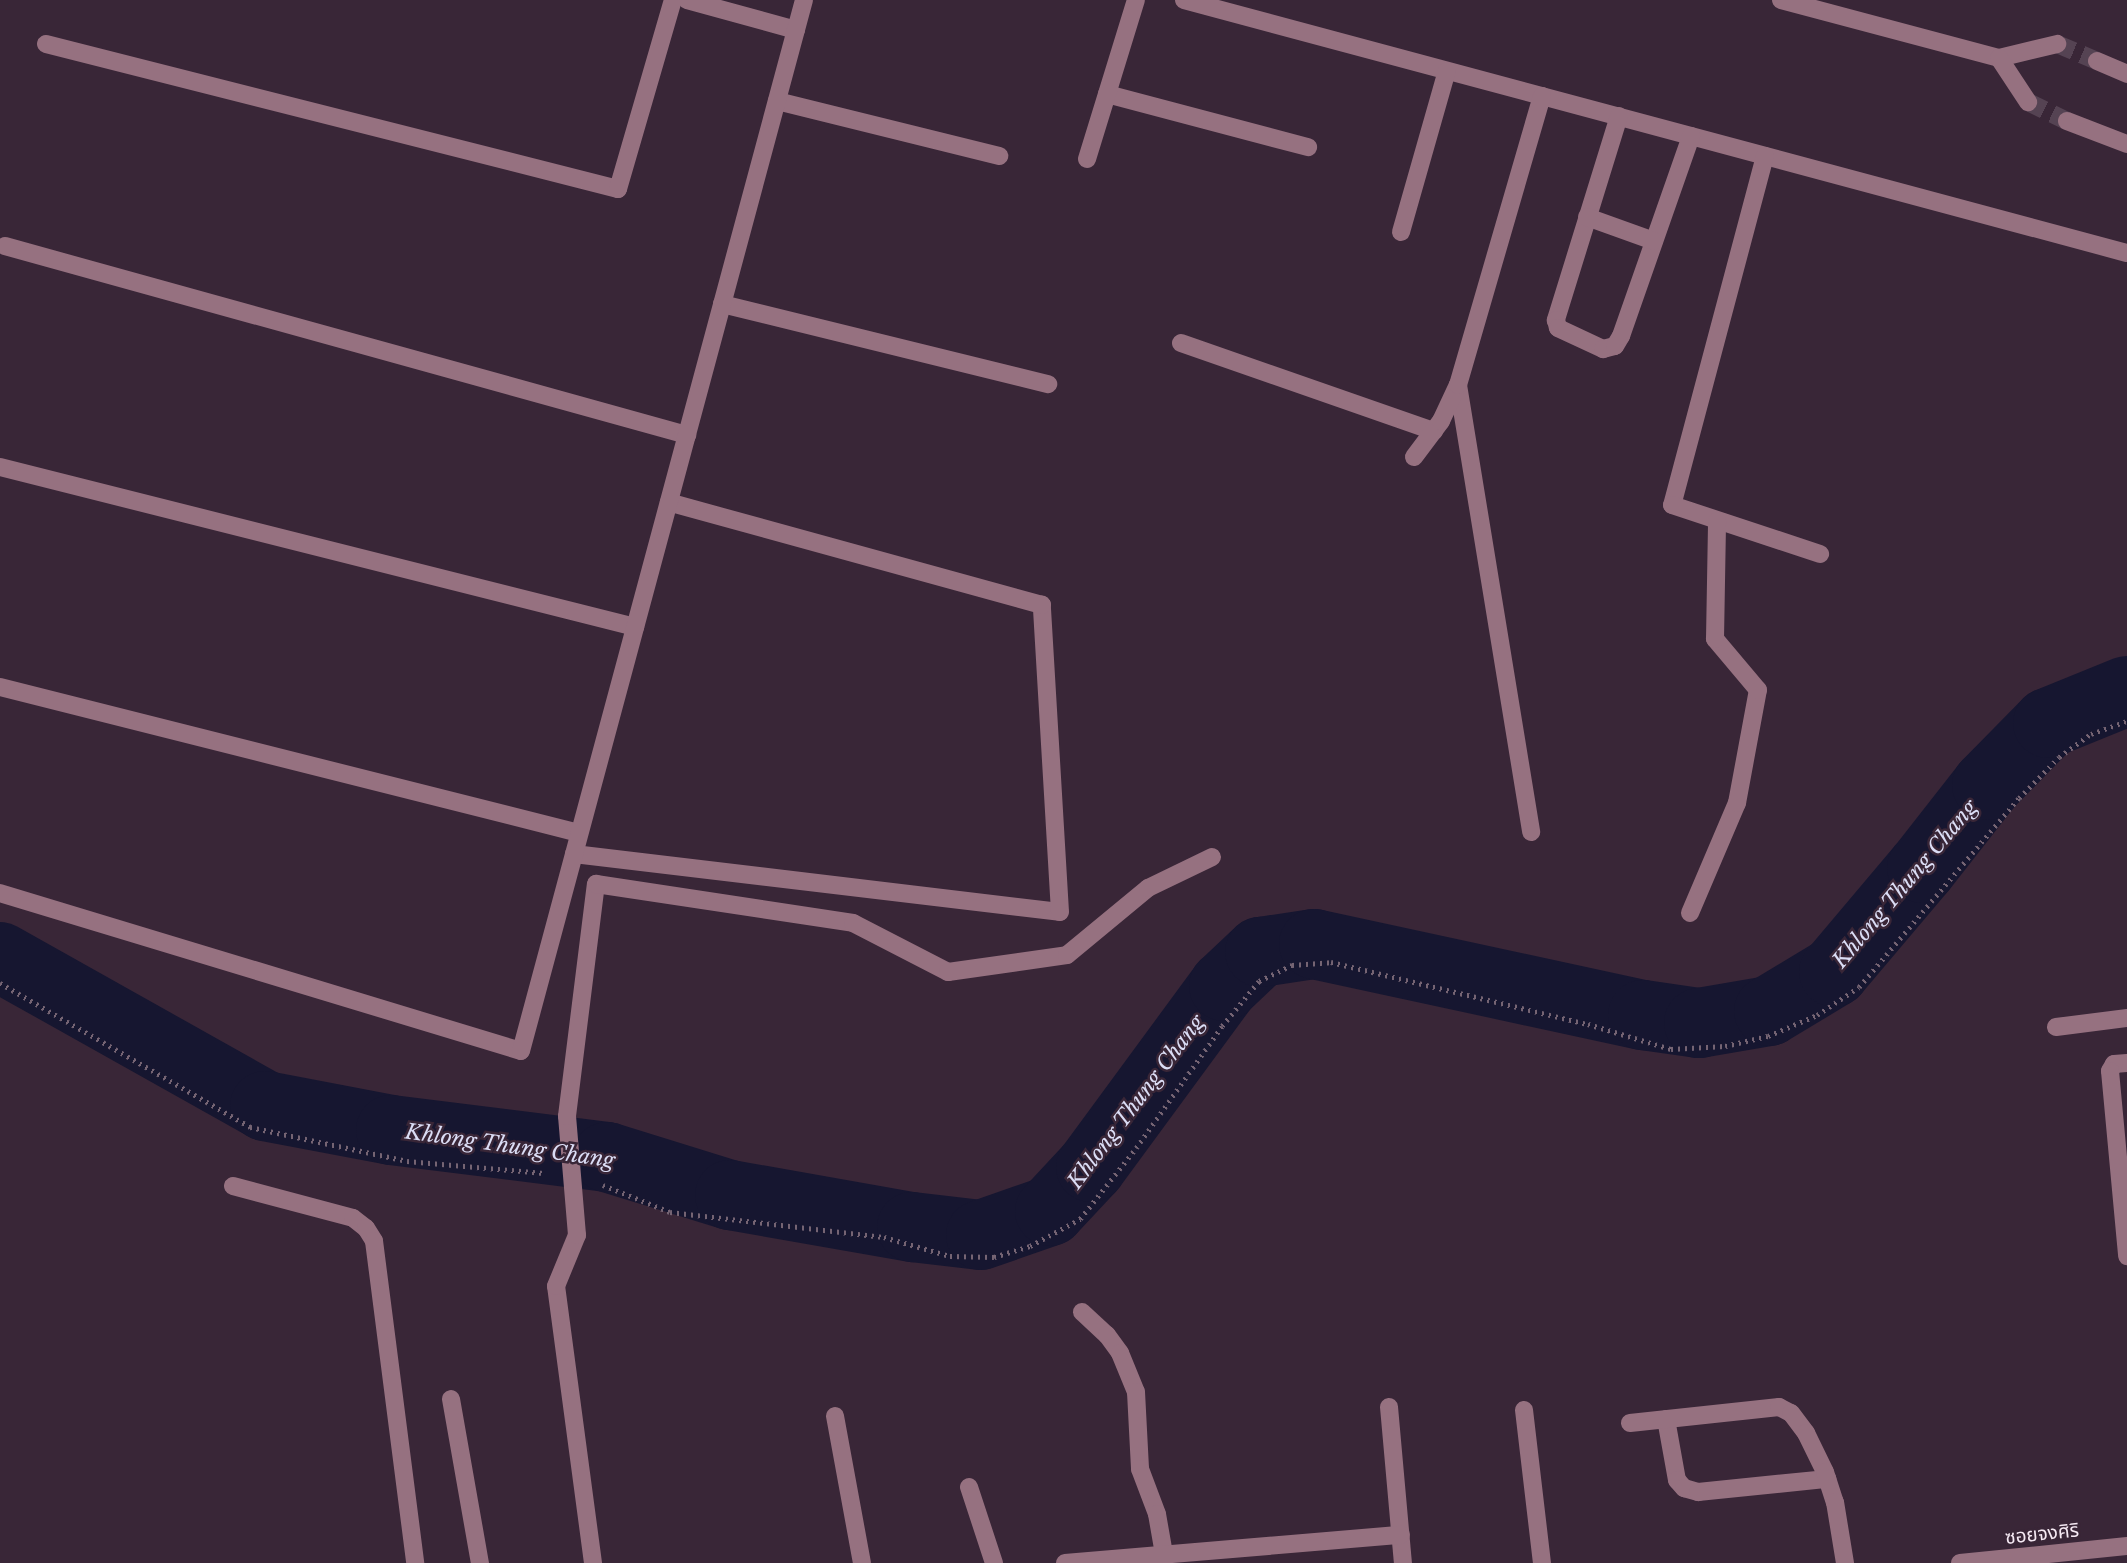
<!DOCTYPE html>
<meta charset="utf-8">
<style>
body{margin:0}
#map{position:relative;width:2127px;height:1563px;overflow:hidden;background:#392637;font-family:"Libre Baskerville","Noto Sans Thai",serif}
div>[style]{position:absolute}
.river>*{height:70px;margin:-35px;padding:0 35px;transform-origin:35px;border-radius:35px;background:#161630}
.minor-tunnel>*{height:18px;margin-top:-9px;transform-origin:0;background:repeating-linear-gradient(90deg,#554353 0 18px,transparent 0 27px)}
.path>*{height:4.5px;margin-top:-2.25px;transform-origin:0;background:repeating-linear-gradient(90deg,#756473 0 2px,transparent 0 7px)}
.minor>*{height:18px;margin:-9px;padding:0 9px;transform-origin:9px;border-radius:9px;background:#967180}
span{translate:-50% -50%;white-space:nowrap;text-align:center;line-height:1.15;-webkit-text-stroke:5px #392637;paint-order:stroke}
.street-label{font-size:19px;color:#f6eaf4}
.water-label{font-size:21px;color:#dbddf5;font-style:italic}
</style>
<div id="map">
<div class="river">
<div style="left:0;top:957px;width:304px;rotate:29.3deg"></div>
<div style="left:265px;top:1106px;width:128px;rotate:10.8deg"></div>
<div style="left:391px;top:1130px;width:218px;rotate:7.1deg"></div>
<div style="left:607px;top:1157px;width:129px;rotate:17.2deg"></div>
<div style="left:730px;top:1195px;width:185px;rotate:10deg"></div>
<div style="left:912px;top:1227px;width:69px;rotate:6.6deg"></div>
<div style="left:981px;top:1235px;width:73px;rotate:-19.2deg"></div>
<div style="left:1050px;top:1211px;width:60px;rotate:-47deg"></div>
<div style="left:1091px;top:1167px;width:225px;rotate:-53.7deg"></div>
<div style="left:1224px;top:986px;width:50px;rotate:-43.4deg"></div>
<div style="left:1260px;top:952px;width:55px;rotate:-8.4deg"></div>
<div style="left:1314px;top:944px;width:337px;rotate:12.2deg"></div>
<div style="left:1643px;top:1015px;width:57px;rotate:8.1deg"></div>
<div style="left:1699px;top:1023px;width:71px;rotate:-9.7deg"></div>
<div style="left:1769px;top:1011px;width:76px;rotate:-31deg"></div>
<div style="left:1834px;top:972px;width:136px;rotate:-49.8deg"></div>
<div style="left:1922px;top:868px;width:105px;rotate:-51.9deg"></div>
<div style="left:1987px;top:785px;width:87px;rotate:-45.5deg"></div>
<div style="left:2048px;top:723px;width:85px;rotate:-22.1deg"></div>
</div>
<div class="minor-tunnel">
<div style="left:2057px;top:44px;width:43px;rotate:23deg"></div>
<div style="left:2028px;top:102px;width:43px;rotate:26deg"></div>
</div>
<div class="path">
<div style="left:0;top:983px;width:289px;rotate:29.9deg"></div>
<div style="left:250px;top:1127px;width:161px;rotate:12.2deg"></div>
<div style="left:407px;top:1161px;width:137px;rotate:5deg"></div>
<div style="left:603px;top:1185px;width:72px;rotate:21.9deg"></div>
<div style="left:670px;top:1212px;width:215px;rotate:6.7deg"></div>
<div style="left:884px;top:1237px;width:69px;rotate:16.1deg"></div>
<div style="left:950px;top:1256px;width:44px;rotate:1.3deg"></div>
<div style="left:994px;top:1257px;width:38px;rotate:-17deg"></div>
<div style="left:1030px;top:1246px;width:57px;rotate:-28.4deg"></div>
<div style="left:1080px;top:1219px;width:90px;rotate:-51.7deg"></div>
<div style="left:1136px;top:1148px;width:149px;rotate:-54.8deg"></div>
<div style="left:1222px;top:1026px;width:58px;rotate:-50.6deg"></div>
<div style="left:1259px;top:981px;width:37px;rotate:-26deg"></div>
<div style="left:1292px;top:965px;width:39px;rotate:-4deg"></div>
<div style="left:1331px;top:962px;width:264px;rotate:13.6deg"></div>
<div style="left:1588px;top:1024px;width:87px;rotate:16.8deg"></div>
<div style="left:1671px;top:1049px;width:54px;rotate:-3.2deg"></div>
<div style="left:1725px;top:1046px;width:44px;rotate:-13.1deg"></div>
<div style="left:1768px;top:1036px;width:53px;rotate:-23.2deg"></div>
<div style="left:1817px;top:1015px;width:50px;rotate:-33.7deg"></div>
<div style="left:1859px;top:987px;width:248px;rotate:-49.8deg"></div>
<div style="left:2019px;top:798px;width:57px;rotate:-45.7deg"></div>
<div style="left:2059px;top:757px;width:39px;rotate:-36deg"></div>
<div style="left:2091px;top:734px;width:38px;rotate:-20deg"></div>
</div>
<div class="minor">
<div style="left:687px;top:0;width:113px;rotate:15.4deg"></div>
<div style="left:1184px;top:0;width:976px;rotate:15.02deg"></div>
<div style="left:1781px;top:0;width:226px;rotate:14.9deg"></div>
<div style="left:1999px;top:58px;width:60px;rotate:-13.6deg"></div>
<div style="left:46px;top:44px;width:590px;rotate:14.22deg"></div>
<div style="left:618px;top:189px;width:197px;rotate:-73.8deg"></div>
<div style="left:1999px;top:58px;width:53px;rotate:56.6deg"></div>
<div style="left:2097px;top:61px;width:33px;rotate:23deg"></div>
<div style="left:1107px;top:94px;width:208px;rotate:14.8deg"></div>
<div style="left:777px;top:101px;width:229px;rotate:13.9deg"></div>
<div style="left:1619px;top:116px;width:214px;rotate:107.2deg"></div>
<div style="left:1556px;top:320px;width:8px;rotate:76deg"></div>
<div style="left:1558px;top:328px;width:50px;rotate:25deg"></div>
<div style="left:1603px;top:349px;width:12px;rotate:-14deg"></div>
<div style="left:1615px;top:346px;width:12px;rotate:-59deg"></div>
<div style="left:1621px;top:336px;width:212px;rotate:-70.7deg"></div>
<div style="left:2067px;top:121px;width:64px;rotate:21deg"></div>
<div style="left:1765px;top:156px;width:361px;rotate:104.9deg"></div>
<div style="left:1672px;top:505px;width:156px;rotate:18.3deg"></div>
<div style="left:1087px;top:159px;width:166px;rotate:-72.9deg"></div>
<div style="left:1587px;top:217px;width:71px;rotate:19.7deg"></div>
<div style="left:1401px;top:232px;width:167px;rotate:-74.1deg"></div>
<div style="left:5px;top:246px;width:708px;rotate:15.49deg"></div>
<div style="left:722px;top:304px;width:336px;rotate:13.8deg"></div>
<div style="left:1181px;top:343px;width:268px;rotate:19.2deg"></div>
<div style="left:1458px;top:385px;width:453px;rotate:80.7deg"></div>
<div style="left:1414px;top:457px;width:45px;rotate:-53.1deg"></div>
<div style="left:1441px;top:421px;width:40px;rotate:-65deg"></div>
<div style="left:1458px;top:385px;width:301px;rotate:-73.8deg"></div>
<div style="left:0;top:467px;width:655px;rotate:14.14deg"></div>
<div style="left:0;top:687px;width:597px;rotate:14.15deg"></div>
<div style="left:574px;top:854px;width:489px;rotate:6.8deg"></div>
<div style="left:1060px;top:912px;width:308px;rotate:-93.4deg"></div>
<div style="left:1042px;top:605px;width:387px;rotate:-164.6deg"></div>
<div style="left:0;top:893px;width:544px;rotate:16.87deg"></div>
<div style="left:521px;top:1051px;width:1088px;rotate:-74.93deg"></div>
<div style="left:1690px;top:913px;width:120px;rotate:-66.9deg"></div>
<div style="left:1737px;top:803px;width:115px;rotate:-79.5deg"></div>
<div style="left:1758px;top:690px;width:67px;rotate:-130.1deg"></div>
<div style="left:1715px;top:639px;width:118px;rotate:-89deg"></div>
<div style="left:2056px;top:1027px;width:72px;rotate:-7.2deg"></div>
<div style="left:2127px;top:1063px;width:13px;rotate:176deg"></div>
<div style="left:2114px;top:1064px;width:8px;rotate:120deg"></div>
<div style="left:2110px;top:1071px;width:186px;rotate:84.7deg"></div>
<div style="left:233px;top:1186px;width:124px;rotate:14.9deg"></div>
<div style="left:353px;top:1218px;width:16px;rotate:38deg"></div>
<div style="left:366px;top:1228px;width:15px;rotate:58deg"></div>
<div style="left:374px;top:1241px;width:325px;rotate:82.7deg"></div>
<div style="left:1082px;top:1312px;width:34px;rotate:43deg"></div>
<div style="left:1107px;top:1335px;width:22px;rotate:54deg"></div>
<div style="left:1120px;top:1353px;width:42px;rotate:67.7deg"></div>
<div style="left:1136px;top:1392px;width:77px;rotate:87deg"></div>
<div style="left:1140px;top:1469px;width:48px;rotate:69.3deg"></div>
<div style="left:1157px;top:1514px;width:41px;rotate:80.1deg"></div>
<div style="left:451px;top:1399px;width:167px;rotate:80deg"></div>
<div style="left:1389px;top:1407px;width:157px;rotate:84.9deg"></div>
<div style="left:1524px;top:1410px;width:154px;rotate:83.3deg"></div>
<div style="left:835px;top:1416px;width:149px;rotate:79.6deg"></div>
<div style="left:1666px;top:1419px;width:62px;rotate:79.8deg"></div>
<div style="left:1677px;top:1480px;width:11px;rotate:49deg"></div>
<div style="left:1684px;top:1488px;width:15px;rotate:16deg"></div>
<div style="left:1698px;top:1492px;width:130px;rotate:-5.8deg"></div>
<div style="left:1630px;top:1423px;width:150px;rotate:-6.1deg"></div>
<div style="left:1779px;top:1407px;width:13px;rotate:27deg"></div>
<div style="left:1791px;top:1413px;width:25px;rotate:53deg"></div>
<div style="left:1806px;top:1433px;width:43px;rotate:64deg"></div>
<div style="left:1825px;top:1472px;width:32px;rotate:72deg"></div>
<div style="left:1835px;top:1502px;width:62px;rotate:80.7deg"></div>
<div style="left:969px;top:1487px;width:80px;rotate:71.8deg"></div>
<div style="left:593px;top:1563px;width:279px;rotate:-97.6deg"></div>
<div style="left:556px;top:1286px;width:55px;rotate:-67.6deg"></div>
<div style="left:577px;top:1235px;width:119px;rotate:-94.8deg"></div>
<div style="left:567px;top:1116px;width:234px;rotate:-82.9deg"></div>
<div style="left:596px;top:884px;width:260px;rotate:8.6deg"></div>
<div style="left:853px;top:923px;width:107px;rotate:27.3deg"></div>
<div style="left:948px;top:972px;width:120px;rotate:-8.1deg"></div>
<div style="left:1067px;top:955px;width:105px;rotate:-39.6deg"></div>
<div style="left:1148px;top:888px;width:71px;rotate:-25.8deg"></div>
<div style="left:1065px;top:1563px;width:337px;rotate:-4.8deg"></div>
<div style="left:1960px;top:1563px;width:168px;rotate:-5.8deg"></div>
</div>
<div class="street-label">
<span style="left:2042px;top:1534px;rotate:-6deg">ซอยจงศิริ</span>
</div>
<div class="water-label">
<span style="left:1905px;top:884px;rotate:-50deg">Khlong Thung Chang</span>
<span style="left:1136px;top:1102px;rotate:-53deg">Khlong Thung Chang</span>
<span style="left:510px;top:1146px;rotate:8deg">Khlong Thung Chang</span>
</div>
</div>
